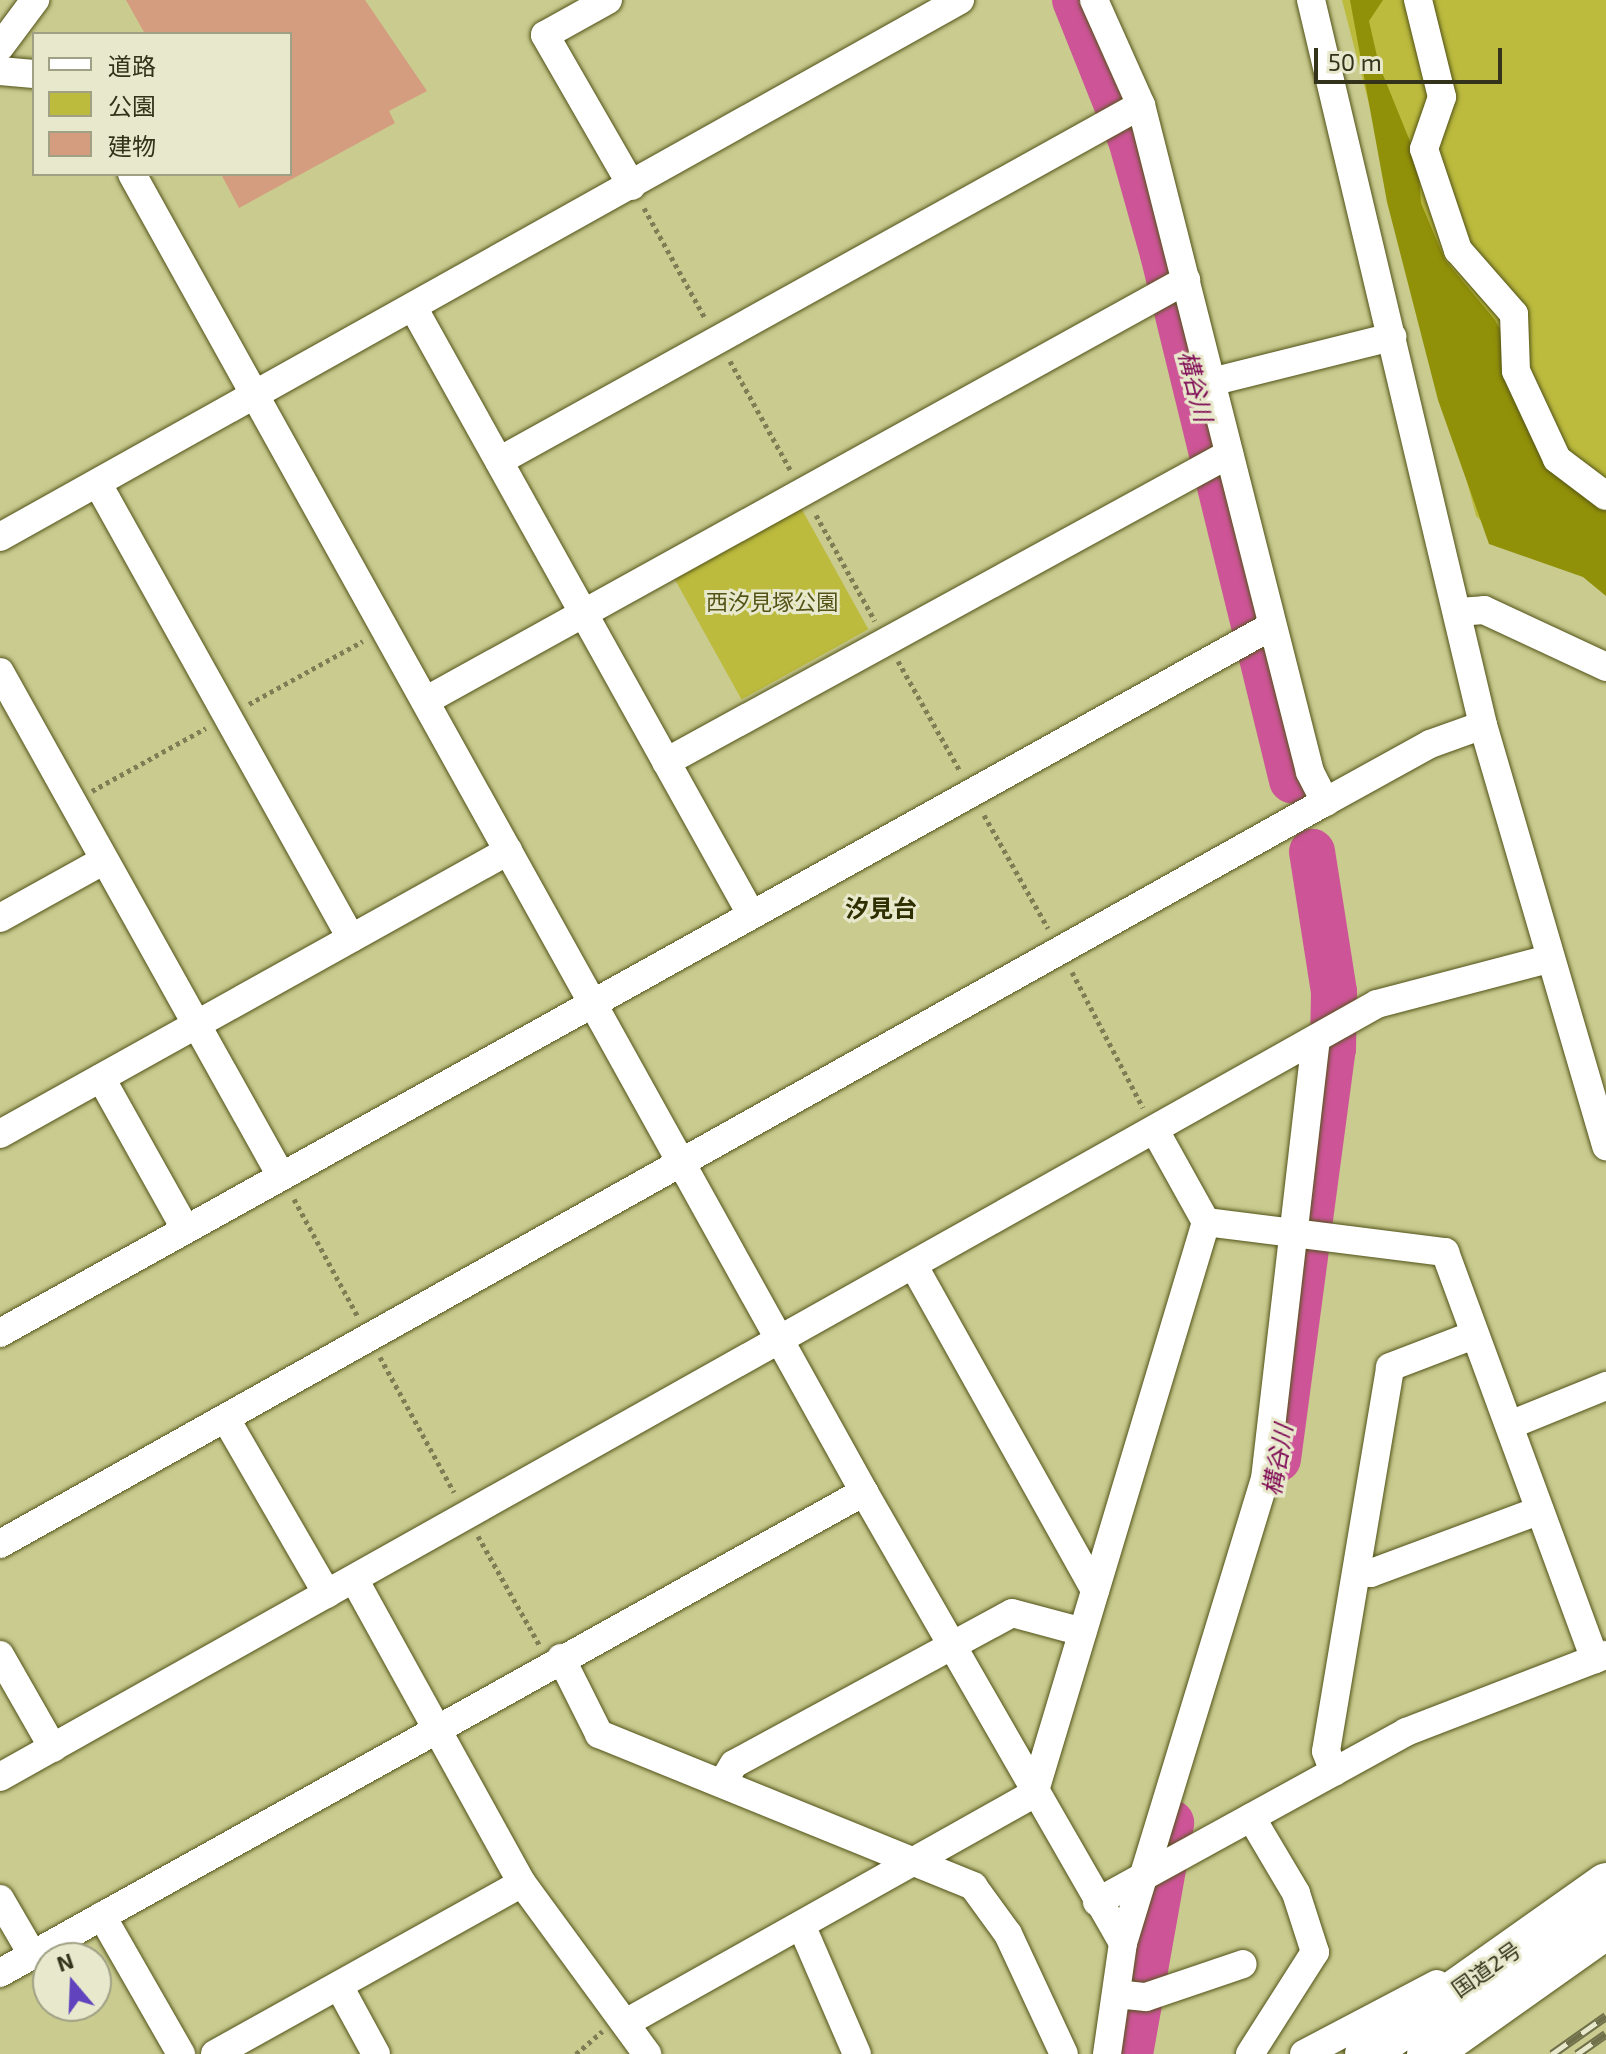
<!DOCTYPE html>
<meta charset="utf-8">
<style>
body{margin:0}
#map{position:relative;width:1606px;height:2054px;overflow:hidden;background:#c9cb8f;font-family:"Exo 2","Noto Sans JP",sans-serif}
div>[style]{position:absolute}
.green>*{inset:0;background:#bcbb3e;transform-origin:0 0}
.forest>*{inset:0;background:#919009}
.river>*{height:46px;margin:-23px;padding:0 23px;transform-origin:23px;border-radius:23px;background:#cd5497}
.building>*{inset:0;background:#d59d80}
.path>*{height:5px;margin-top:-2.5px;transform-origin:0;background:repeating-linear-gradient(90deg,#7e7e55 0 4px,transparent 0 8px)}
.roads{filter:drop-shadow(0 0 2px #535319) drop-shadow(0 0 2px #535319)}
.minor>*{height:28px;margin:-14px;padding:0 14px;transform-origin:14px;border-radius:14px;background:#fff}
.highway>*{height:42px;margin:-21px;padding:0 21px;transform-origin:21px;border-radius:21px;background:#fff}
.rail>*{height:9px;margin-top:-4.5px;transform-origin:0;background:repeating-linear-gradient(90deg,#e8e9cc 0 18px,#70714a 0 36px);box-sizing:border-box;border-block:2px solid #70714a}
span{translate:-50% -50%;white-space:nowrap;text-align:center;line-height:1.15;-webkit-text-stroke:6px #e8e9cc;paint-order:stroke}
.park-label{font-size:22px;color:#535317}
.street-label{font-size:22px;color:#33331b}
.water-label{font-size:24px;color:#800c56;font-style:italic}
.neighbourhood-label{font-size:24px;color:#2f2f01;font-weight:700}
.legend{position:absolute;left:32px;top:32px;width:260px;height:144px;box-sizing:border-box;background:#e8e9cc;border:2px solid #a0a085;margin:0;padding:10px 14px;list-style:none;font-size:24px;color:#33331b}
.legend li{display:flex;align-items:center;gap:16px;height:40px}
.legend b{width:40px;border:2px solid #a0a085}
.north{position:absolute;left:32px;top:1942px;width:80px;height:80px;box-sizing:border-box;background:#e8e9cc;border:2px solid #a0a085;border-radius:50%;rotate:341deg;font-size:22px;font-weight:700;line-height:32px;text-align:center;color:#33331b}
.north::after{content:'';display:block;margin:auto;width:28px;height:36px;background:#6144bd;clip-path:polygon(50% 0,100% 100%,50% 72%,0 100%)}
.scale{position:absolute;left:1314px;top:48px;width:188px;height:36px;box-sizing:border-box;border:4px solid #33331b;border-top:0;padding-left:10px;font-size:24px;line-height:28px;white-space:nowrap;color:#33331b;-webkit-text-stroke:6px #e8e9cc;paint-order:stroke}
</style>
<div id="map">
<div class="green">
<div style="clip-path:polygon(1342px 0,1606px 0,1606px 572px,1504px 542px,1476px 516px)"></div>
<div style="left:800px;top:506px;width:141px;height:145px;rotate:61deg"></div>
</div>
<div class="forest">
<div style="clip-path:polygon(1350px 0,1383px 0,1369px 21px,1379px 65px,1418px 161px,1421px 203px,1445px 260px,1495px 320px,1509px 347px,1512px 379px,1606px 498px,1606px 596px,1583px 577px,1489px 544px,1438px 400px,1387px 202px)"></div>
</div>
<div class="river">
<div style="left:1075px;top:0;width:151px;rotate:68.2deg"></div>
<div style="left:1131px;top:140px;width:118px;rotate:74.3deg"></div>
<div style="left:1163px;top:254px;width:542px;rotate:76.22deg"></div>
<div style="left:1278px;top:1459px;width:414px;rotate:-82.4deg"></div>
<div style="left:1333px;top:1049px;width:57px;rotate:-89deg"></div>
<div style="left:1334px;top:992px;width:142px;rotate:-98.9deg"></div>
<div style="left:1130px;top:2054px;width:235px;rotate:-79.9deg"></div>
</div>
<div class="building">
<div style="clip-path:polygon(126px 0,365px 0,427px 91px,389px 111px,395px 123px,239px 208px,221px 174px,290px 174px,290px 34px,145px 34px)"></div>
</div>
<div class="path">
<div style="left:644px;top:208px;width:126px;rotate:61deg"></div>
<div style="left:730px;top:361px;width:126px;rotate:61deg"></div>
<div style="left:816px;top:515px;width:121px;rotate:60.9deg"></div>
<div style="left:898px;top:661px;width:126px;rotate:60.6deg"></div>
<div style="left:249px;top:704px;width:130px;rotate:-28.9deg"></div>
<div style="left:92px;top:791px;width:130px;rotate:-28.9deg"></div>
<div style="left:984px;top:815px;width:130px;rotate:60.5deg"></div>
<div style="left:1072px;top:972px;width:153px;rotate:62.4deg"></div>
<div style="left:294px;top:1199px;width:134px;rotate:61.5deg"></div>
<div style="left:380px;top:1357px;width:154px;rotate:61.3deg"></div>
<div style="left:478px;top:1536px;width:126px;rotate:60.6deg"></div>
<div style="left:576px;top:2054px;width:35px;rotate:-41deg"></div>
</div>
<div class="roads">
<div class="minor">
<div style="left:608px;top:0;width:72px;rotate:150.9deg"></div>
<div style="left:545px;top:35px;width:174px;rotate:60.1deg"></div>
<div style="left:1094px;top:0;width:115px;rotate:65.9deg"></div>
<div style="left:1141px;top:105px;width:688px;rotate:75.78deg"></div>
<div style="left:1310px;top:772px;width:34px;rotate:63deg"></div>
<div style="left:1311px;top:0;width:745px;rotate:76.65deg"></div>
<div style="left:1483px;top:725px;width:439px;rotate:73.7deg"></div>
<div style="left:1418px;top:0;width:100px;rotate:76.1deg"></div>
<div style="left:1442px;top:97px;width:55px;rotate:109.1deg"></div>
<div style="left:1424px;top:149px;width:107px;rotate:71.4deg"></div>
<div style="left:1458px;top:250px;width:85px;rotate:48.8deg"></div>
<div style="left:1514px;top:314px;width:57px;rotate:88deg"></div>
<div style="left:1516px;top:371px;width:97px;rotate:65deg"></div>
<div style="left:1557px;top:459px;width:61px;rotate:37.1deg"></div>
<div style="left:0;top:47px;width:59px;rotate:-53.3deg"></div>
<div style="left:0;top:71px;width:34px;rotate:5deg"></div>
<div style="left:132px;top:174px;width:1508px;rotate:60.95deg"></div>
<div style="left:864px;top:1492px;width:520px;rotate:60.13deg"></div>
<div style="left:413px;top:307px;width:695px;rotate:60.89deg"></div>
<div style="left:1211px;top:382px;width:187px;rotate:-14deg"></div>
<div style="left:499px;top:461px;width:734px;rotate:-29.01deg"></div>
<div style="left:98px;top:484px;width:520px;rotate:60.87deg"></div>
<div style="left:0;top:537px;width:1100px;rotate:-29.22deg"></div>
<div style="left:1457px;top:612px;width:27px;rotate:-4deg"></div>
<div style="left:1484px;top:610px;width:135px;rotate:25deg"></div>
<div style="left:0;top:672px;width:575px;rotate:60.85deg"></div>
<div style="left:425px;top:701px;width:870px;rotate:-28.95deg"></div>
<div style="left:666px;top:762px;width:642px;rotate:-28.68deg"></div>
<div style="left:0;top:918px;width:118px;rotate:-29deg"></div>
<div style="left:101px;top:1078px;width:172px;rotate:60.8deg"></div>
<div style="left:0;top:1134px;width:582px;rotate:-29.12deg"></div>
<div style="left:1206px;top:1222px;width:241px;rotate:7.2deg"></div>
<div style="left:1445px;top:1252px;width:434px;rotate:69.8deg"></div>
<div style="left:915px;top:1268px;width:369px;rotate:60.8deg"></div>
<div style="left:0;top:1333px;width:1455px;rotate:-29.07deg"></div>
<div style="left:226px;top:1419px;width:202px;rotate:60deg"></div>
<div style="left:1510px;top:1425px;width:104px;rotate:-22.1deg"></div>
<div style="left:0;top:1544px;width:1519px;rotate:-29.25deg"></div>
<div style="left:1325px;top:802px;width:120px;rotate:-28.9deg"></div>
<div style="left:1430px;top:744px;width:56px;rotate:-19.7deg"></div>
<div style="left:1357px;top:1572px;width:14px;rotate:4deg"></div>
<div style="left:1371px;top:1573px;width:180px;rotate:-20.4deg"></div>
<div style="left:354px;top:1579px;width:347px;rotate:61.1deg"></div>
<div style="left:522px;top:1883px;width:212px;rotate:53.8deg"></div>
<div style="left:0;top:1655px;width:107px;rotate:60.3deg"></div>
<div style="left:561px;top:1658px;width:85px;rotate:63.4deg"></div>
<div style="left:599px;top:1734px;width:404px;rotate:22.1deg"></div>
<div style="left:973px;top:1886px;width:59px;rotate:53.9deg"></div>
<div style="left:1008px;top:1934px;width:132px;rotate:65deg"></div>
<div style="left:1334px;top:1772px;width:22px;rotate:-111deg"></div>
<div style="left:1326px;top:1751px;width:389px;rotate:-80.5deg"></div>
<div style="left:1390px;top:1367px;width:90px;rotate:-20.9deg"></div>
<div style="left:0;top:1777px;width:1579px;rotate:-29.31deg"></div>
<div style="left:1377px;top:1004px;width:178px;rotate:-14.7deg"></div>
<div style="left:723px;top:1782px;width:21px;rotate:-59deg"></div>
<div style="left:734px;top:1764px;width:316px;rotate:-28.5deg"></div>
<div style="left:1012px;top:1613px;width:73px;rotate:15deg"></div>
<div style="left:0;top:1899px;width:64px;rotate:59.8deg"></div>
<div style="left:1097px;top:1902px;width:353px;rotate:-28.8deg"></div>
<div style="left:1406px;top:1732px;width:214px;rotate:-21.1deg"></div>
<div style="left:102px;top:1916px;width:159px;rotate:60.2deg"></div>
<div style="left:802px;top:1927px;width:138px;rotate:66.6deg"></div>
<div style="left:0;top:1973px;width:989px;rotate:-29.11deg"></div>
<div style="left:339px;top:1986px;width:77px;rotate:61.4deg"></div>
<div style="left:1116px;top:1994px;width:30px;rotate:6deg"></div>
<div style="left:1146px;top:1997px;width:102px;rotate:-18.8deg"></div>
<div style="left:629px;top:2021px;width:464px;rotate:-29.3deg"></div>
<div style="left:1034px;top:1794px;width:597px;rotate:-73.26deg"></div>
<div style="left:1206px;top:1222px;width:101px;rotate:-119.1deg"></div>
<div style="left:215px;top:2054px;width:351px;rotate:-29.1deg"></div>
<div style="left:1107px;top:2054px;width:112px;rotate:-81.8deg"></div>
<div style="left:1123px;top:1943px;width:485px;rotate:-73deg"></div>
<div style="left:1265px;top:1479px;width:442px;rotate:-83.4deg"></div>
<div style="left:1250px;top:2054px;width:121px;rotate:-57.5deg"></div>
<div style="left:1315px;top:1952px;width:62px;rotate:-107.9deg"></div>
<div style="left:1296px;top:1893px;width:88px;rotate:-120.6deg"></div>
<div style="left:1304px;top:2054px;width:150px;rotate:-27.8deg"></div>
</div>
<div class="highway">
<div style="left:1366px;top:2054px;width:294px;rotate:-35.3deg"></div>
<div style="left:1428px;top:2054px;width:218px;rotate:-35.3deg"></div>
</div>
</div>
<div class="rail">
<div style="left:1552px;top:2054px;width:66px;rotate:-35.1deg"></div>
<div style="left:1577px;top:2054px;width:35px;rotate:-35deg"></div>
</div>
<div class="park-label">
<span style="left:772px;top:602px">西汐見塚公園</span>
</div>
<div class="street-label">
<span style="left:1486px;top:1969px;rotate:-35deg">国道2号</span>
</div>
<div class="water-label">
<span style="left:1196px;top:386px;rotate:76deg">構谷川</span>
<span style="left:1277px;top:1460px;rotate:-80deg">構谷川</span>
</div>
<div class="neighbourhood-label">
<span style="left:881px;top:908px">汐見台</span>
</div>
<ul class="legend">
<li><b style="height:10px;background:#fff"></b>道路</li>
<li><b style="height:22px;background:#bcbb3e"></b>公園</li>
<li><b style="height:22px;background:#d59d80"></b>建物</li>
</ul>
<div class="north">N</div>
<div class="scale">50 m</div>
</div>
